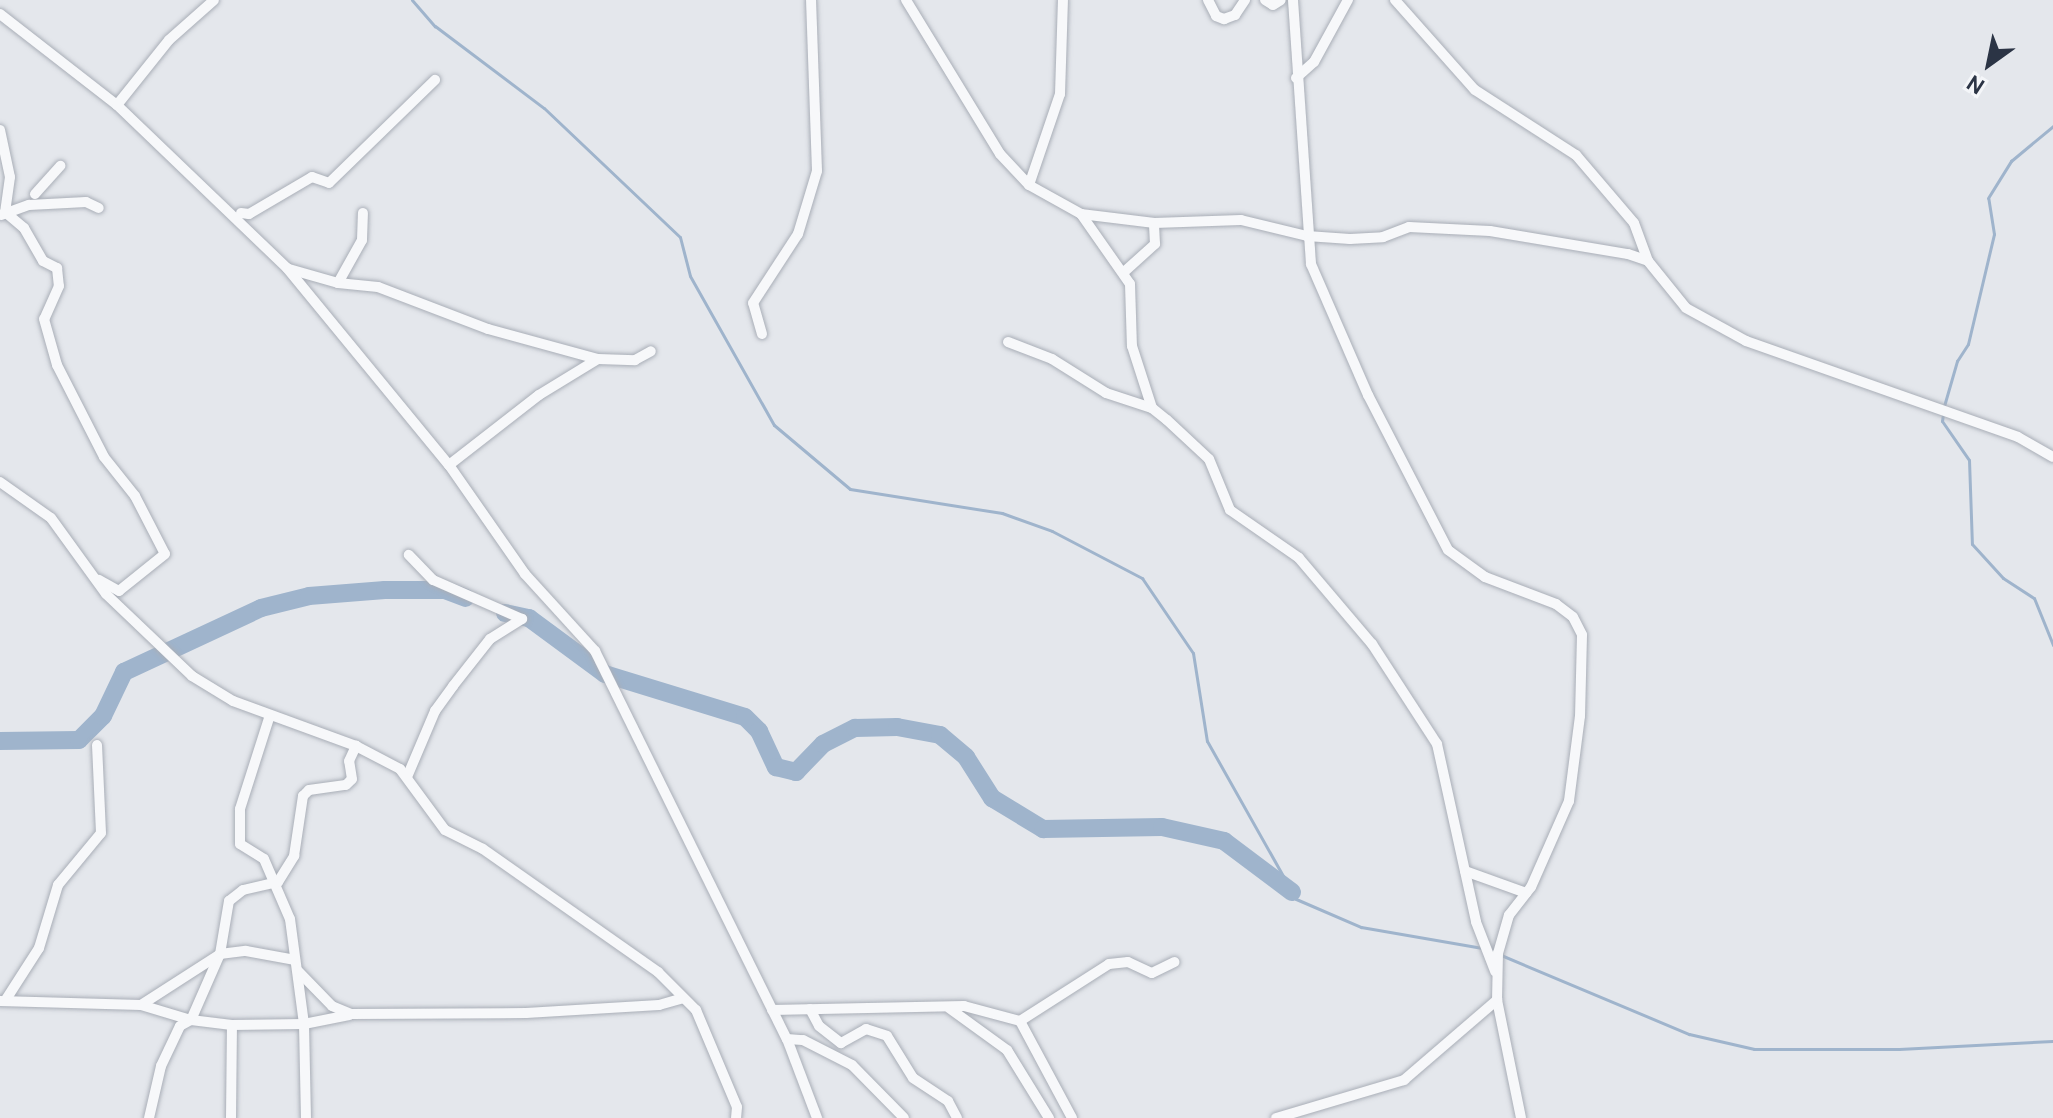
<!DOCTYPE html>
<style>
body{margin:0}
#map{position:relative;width:2053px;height:1118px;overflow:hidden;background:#e4e7ec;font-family:Cabin,sans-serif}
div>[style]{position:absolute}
.stream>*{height:3px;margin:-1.5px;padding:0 1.5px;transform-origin:1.5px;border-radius:1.5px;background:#9fb4cc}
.river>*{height:18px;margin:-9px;padding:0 9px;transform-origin:9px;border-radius:9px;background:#9fb4cc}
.roads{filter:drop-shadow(0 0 2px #a9aeb7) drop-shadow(0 0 2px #a9aeb7)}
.street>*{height:10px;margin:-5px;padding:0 5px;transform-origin:5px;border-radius:5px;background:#f7f8fa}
span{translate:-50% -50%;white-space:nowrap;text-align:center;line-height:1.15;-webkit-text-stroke:8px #f4f6f9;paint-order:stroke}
.north{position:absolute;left:1949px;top:24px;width:80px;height:80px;-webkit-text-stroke:6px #f4f6f9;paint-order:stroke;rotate:213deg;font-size:22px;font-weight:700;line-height:32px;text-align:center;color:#2b3445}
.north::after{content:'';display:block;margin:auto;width:28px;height:36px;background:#2b3445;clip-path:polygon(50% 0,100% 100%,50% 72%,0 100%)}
</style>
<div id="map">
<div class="stream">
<div style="left:412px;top:0;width:35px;rotate:49deg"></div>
<div style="left:435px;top:26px;width:136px;rotate:37deg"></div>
<div style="left:544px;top:108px;width:187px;rotate:43.5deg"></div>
<div style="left:680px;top:237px;width:40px;rotate:75.6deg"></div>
<div style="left:690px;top:276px;width:171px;rotate:60.6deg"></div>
<div style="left:774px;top:425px;width:99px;rotate:40.1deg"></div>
<div style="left:850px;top:489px;width:154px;rotate:9deg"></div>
<div style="left:1002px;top:513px;width:53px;rotate:19.8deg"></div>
<div style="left:1052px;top:531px;width:102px;rotate:27.6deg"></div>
<div style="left:1142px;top:578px;width:91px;rotate:55.8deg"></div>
<div style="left:1193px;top:653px;width:89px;rotate:81deg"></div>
<div style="left:1207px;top:741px;width:181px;rotate:60.6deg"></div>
<div style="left:1296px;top:899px;width:71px;rotate:23.3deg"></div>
<div style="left:1361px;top:927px;width:123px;rotate:9.8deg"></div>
<div style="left:1944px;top:406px;width:47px;rotate:-73.9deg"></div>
<div style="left:1957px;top:361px;width:20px;rotate:-57deg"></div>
<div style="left:1968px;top:344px;width:113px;rotate:-76.7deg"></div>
<div style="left:1994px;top:234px;width:36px;rotate:-99deg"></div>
<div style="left:1988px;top:198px;width:44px;rotate:-58.1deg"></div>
<div style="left:2011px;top:161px;width:55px;rotate:-39.8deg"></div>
<div style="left:1943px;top:414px;width:7px;rotate:98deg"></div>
<div style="left:1942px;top:421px;width:47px;rotate:55.3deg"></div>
<div style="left:1969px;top:460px;width:84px;rotate:88deg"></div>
<div style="left:1972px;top:544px;width:46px;rotate:47.6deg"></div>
<div style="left:2003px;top:578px;width:37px;rotate:33deg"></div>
<div style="left:2034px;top:598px;width:51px;rotate:68deg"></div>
<div style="left:1489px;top:950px;width:217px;rotate:22.8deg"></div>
<div style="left:1689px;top:1034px;width:67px;rotate:13deg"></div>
<div style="left:1754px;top:1049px;width:145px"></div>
<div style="left:1899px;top:1049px;width:154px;rotate:-3deg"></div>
</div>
<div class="river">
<div style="left:505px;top:613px;width:25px;rotate:12deg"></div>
<div style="left:529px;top:618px;width:94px;rotate:36.4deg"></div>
<div style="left:605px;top:674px;width:146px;rotate:17.1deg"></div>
<div style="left:745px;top:717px;width:20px;rotate:45deg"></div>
<div style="left:759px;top:731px;width:40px;rotate:65deg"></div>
<div style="left:776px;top:767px;width:21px;rotate:14deg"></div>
<div style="left:796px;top:772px;width:39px;rotate:-46deg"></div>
<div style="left:823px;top:744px;width:36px;rotate:-27deg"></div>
<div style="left:855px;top:728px;width:42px;rotate:-1.4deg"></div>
<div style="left:897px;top:727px;width:44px;rotate:10.5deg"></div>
<div style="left:940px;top:735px;width:34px;rotate:40deg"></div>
<div style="left:966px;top:757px;width:49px;rotate:57.6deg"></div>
<div style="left:992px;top:798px;width:60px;rotate:31.3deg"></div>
<div style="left:1043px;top:829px;width:119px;rotate:-1deg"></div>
<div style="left:1162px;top:827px;width:64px;rotate:12.7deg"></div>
<div style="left:1224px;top:841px;width:85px;rotate:36.9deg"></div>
<div style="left:0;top:741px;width:79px;rotate:-0.7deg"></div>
<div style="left:79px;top:740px;width:34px;rotate:-45deg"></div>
<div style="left:103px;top:716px;width:49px;rotate:-64.5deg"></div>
<div style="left:124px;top:672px;width:151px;rotate:-25deg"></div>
<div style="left:261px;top:608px;width:49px;rotate:-14deg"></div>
<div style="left:309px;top:596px;width:76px;rotate:-4.5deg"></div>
<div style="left:385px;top:590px;width:60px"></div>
<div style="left:445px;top:590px;width:22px;rotate:21deg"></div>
</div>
<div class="roads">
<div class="street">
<div style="left:906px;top:0;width:180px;rotate:58.6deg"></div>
<div style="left:1000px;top:154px;width:42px;rotate:46.9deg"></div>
<div style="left:1029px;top:185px;width:60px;rotate:29.1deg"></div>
<div style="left:1081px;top:214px;width:74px;rotate:7deg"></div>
<div style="left:1154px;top:223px;width:87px;rotate:-2deg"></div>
<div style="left:1241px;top:220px;width:68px;rotate:13.6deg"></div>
<div style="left:1307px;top:236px;width:43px;rotate:4deg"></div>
<div style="left:1350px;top:239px;width:33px;rotate:-3deg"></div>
<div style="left:1383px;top:237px;width:28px;rotate:-21deg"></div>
<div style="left:1409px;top:227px;width:81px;rotate:2.8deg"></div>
<div style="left:1490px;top:231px;width:140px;rotate:9.5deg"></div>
<div style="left:1628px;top:254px;width:21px;rotate:19deg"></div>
<div style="left:1648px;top:261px;width:60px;rotate:51deg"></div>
<div style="left:1686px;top:308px;width:68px;rotate:28.8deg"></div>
<div style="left:1746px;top:341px;width:288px;rotate:19.4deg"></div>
<div style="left:2018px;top:437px;width:40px;rotate:29.7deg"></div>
<div style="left:1208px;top:0;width:18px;rotate:63deg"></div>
<div style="left:1216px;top:16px;width:9px;rotate:21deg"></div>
<div style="left:1224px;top:19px;width:12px;rotate:-20deg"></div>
<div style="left:1235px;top:15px;width:18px;rotate:-56deg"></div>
<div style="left:1265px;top:0;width:9px;rotate:32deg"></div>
<div style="left:1273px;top:5px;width:9px;rotate:-32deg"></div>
<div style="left:1293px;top:0;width:265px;rotate:86.1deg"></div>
<div style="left:1311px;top:264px;width:143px;rotate:66.5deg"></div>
<div style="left:1368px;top:395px;width:174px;rotate:62.7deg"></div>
<div style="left:1448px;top:550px;width:46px;rotate:36.1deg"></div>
<div style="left:1485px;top:577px;width:76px;rotate:20.8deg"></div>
<div style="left:1556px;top:604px;width:21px;rotate:37deg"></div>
<div style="left:1573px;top:617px;width:20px;rotate:63deg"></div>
<div style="left:1582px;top:635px;width:81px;rotate:91.4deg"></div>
<div style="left:1580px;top:716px;width:86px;rotate:97.4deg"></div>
<div style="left:1569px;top:801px;width:94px;rotate:113.8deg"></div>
<div style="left:1531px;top:887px;width:36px;rotate:128deg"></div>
<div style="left:1509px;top:915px;width:40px;rotate:106deg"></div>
<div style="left:1498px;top:953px;width:47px;rotate:91.2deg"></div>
<div style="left:1497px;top:1000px;width:120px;rotate:78.5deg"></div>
<div style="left:1395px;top:0;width:120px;rotate:48.4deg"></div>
<div style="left:1475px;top:90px;width:120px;rotate:32.8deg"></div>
<div style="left:1576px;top:155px;width:89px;rotate:49.5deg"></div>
<div style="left:1634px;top:223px;width:40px;rotate:69.8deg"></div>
<div style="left:0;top:14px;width:148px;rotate:37.9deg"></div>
<div style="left:117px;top:105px;width:236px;rotate:43.8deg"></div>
<div style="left:287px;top:268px;width:255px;rotate:50.6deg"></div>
<div style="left:449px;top:465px;width:133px;rotate:55.1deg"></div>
<div style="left:525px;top:574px;width:104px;rotate:47.7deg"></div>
<div style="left:595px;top:651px;width:433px;rotate:63.7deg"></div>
<div style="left:787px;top:1039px;width:85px;rotate:69.2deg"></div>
<div style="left:1296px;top:78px;width:24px;rotate:-42deg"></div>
<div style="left:1314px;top:62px;width:71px;rotate:-61.3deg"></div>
<div style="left:117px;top:105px;width:83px;rotate:-51.3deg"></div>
<div style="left:169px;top:40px;width:60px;rotate:-41.6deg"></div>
<div style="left:0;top:130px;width:48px;rotate:78deg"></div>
<div style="left:10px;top:177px;width:35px;rotate:98deg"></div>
<div style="left:5px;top:212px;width:25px;rotate:40deg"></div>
<div style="left:24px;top:228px;width:38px;rotate:60deg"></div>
<div style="left:43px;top:261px;width:16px;rotate:27deg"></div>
<div style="left:57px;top:268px;width:18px;rotate:84deg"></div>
<div style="left:59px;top:286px;width:36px;rotate:114deg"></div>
<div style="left:44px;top:319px;width:48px;rotate:74.2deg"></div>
<div style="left:57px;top:365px;width:103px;rotate:62.9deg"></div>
<div style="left:104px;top:457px;width:50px;rotate:51.5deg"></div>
<div style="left:135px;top:496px;width:65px;rotate:62.7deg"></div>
<div style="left:165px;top:554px;width:59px;rotate:141.2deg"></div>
<div style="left:119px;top:591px;width:23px;rotate:-151deg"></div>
<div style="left:1029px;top:185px;width:96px;rotate:-71.2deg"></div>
<div style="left:1060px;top:94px;width:94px;rotate:-88.2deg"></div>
<div style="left:35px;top:194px;width:38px;rotate:-48deg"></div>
<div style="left:241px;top:213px;width:8px;rotate:7deg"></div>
<div style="left:249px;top:214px;width:73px;rotate:-30.4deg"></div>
<div style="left:312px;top:177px;width:18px;rotate:19deg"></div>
<div style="left:329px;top:183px;width:148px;rotate:-44.2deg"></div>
<div style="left:1081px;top:214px;width:85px;rotate:55deg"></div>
<div style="left:1130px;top:284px;width:62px;rotate:88.2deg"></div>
<div style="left:1132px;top:346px;width:65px;rotate:72.1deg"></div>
<div style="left:1px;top:215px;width:30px;rotate:-20deg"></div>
<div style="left:29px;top:205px;width:57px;rotate:-3deg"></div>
<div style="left:86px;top:202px;width:14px;rotate:25deg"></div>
<div style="left:289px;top:269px;width:51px;rotate:15.9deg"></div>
<div style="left:338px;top:283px;width:40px;rotate:5.7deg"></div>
<div style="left:378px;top:287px;width:118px;rotate:20.9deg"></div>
<div style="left:488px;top:329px;width:114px;rotate:15.3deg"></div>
<div style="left:598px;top:359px;width:37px;rotate:2deg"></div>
<div style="left:635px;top:360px;width:18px;rotate:-29deg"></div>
<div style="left:1124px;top:272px;width:42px;rotate:-42.1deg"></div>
<div style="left:1155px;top:244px;width:21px;rotate:-93deg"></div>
<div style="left:338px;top:283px;width:49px;rotate:-60.8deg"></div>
<div style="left:362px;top:240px;width:27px;rotate:-88deg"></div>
<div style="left:762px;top:334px;width:32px;rotate:-106deg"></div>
<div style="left:753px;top:303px;width:82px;rotate:-56.9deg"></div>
<div style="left:798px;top:234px;width:66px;rotate:-73.2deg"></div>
<div style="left:817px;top:171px;width:171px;rotate:-92deg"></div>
<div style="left:1008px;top:342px;width:47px;rotate:21.1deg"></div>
<div style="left:1052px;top:359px;width:64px;rotate:32.2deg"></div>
<div style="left:1106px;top:393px;width:48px;rotate:18.1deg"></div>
<div style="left:1152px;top:408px;width:19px;rotate:39deg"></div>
<div style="left:1167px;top:420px;width:57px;rotate:42.9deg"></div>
<div style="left:1209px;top:459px;width:55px;rotate:67.6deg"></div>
<div style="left:1230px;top:510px;width:84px;rotate:34.8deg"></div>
<div style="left:1299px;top:558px;width:113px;rotate:49.7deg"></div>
<div style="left:1372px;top:644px;width:119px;rotate:57deg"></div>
<div style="left:1437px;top:744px;width:182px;rotate:77.6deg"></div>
<div style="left:1476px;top:922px;width:53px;rotate:68.8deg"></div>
<div style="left:449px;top:465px;width:114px;rotate:-37.9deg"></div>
<div style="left:539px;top:395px;width:69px;rotate:-31.4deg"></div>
<div style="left:0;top:482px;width:62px;rotate:35.2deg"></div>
<div style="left:51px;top:518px;width:94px;rotate:54.1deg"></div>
<div style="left:106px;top:594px;width:119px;rotate:43.6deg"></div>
<div style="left:192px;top:676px;width:48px;rotate:31.4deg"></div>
<div style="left:233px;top:701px;width:131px;rotate:20.1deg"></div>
<div style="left:356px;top:746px;width:50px;rotate:27.6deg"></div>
<div style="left:400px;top:769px;width:76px;rotate:53.6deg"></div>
<div style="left:445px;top:830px;width:42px;rotate:26.6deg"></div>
<div style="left:483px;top:849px;width:214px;rotate:35.1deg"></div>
<div style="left:658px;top:972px;width:54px;rotate:45deg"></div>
<div style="left:696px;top:1010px;width:105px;rotate:67.1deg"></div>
<div style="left:737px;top:1107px;width:11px;rotate:95deg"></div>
<div style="left:270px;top:715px;width:99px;rotate:107.7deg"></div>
<div style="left:240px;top:809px;width:35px;rotate:90deg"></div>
<div style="left:240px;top:844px;width:28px;rotate:32deg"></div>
<div style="left:264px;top:859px;width:65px;rotate:66.6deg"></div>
<div style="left:290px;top:919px;width:106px;rotate:82.4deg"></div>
<div style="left:304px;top:1024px;width:94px;rotate:88.8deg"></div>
<div style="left:407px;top:777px;width:72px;rotate:-67deg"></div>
<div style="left:435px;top:711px;width:31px;rotate:-54deg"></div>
<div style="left:453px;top:686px;width:60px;rotate:-51.8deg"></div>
<div style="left:490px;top:639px;width:38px;rotate:-32deg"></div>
<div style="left:522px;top:619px;width:97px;rotate:-156.3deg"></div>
<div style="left:433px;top:580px;width:35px;rotate:-134deg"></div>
<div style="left:1465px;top:871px;width:65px;rotate:19.8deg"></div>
<div style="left:298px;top:971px;width:49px;rotate:45.8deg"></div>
<div style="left:332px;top:1006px;width:21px;rotate:23deg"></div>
<div style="left:351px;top:1014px;width:175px;rotate:-0.3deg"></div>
<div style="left:526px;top:1013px;width:133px;rotate:-3.4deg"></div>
<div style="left:659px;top:1005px;width:25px;rotate:-16deg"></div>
<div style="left:0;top:1001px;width:141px;rotate:1.6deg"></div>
<div style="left:141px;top:1005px;width:52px;rotate:16.7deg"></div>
<div style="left:191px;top:1020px;width:41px;rotate:7deg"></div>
<div style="left:232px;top:1025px;width:72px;rotate:-0.8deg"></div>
<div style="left:304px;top:1024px;width:46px;rotate:-11.3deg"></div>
<div style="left:5px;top:1001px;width:63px;rotate:-57.3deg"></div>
<div style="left:39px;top:948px;width:66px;rotate:-73.2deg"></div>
<div style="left:58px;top:885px;width:67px;rotate:-50.4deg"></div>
<div style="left:101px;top:833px;width:88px;rotate:-92.6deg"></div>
<div style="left:141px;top:1005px;width:94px;rotate:-32.8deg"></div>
<div style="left:220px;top:954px;width:26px;rotate:-7deg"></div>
<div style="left:246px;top:951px;width:50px;rotate:10.4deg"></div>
<div style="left:949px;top:1008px;width:72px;rotate:35.9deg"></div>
<div style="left:1007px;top:1050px;width:80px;rotate:58.3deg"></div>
<div style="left:810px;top:1009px;width:19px;rotate:62deg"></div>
<div style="left:819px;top:1026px;width:28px;rotate:38deg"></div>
<div style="left:841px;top:1043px;width:29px;rotate:-29deg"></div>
<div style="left:866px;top:1029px;width:22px;rotate:18deg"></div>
<div style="left:887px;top:1036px;width:49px;rotate:58.2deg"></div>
<div style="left:913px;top:1078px;width:42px;rotate:33.3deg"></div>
<div style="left:948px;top:1101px;width:19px;rotate:62deg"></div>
<div style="left:772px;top:1010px;width:192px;rotate:-1.2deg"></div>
<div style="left:964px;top:1006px;width:58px;rotate:15deg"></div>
<div style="left:1020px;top:1021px;width:106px;rotate:-32.6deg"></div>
<div style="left:1109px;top:964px;width:19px;rotate:-6deg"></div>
<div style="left:1128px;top:962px;width:26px;rotate:25deg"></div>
<div style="left:1152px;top:973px;width:25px;rotate:-26deg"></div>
<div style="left:1020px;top:1021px;width:110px;rotate:61.8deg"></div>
<div style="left:787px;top:1039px;width:16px;rotate:4deg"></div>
<div style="left:803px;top:1040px;width:55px;rotate:27deg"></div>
<div style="left:852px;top:1065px;width:74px;rotate:45.5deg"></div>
<div style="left:149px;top:1118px;width:53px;rotate:-77deg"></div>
<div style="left:161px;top:1066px;width:44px;rotate:-64.6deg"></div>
<div style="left:180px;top:1026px;width:13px;rotate:-29deg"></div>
<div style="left:191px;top:1020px;width:72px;rotate:-66.3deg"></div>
<div style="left:220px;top:954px;width:54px;rotate:-80.4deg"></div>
<div style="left:229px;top:901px;width:18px;rotate:-38deg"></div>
<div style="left:243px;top:890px;width:36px;rotate:-13deg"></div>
<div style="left:278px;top:882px;width:31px;rotate:-58deg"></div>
<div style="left:294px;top:856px;width:61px;rotate:-81.5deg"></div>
<div style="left:303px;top:796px;width:8px;rotate:-45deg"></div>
<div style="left:309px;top:790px;width:37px;rotate:-8deg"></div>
<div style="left:346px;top:785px;width:8px;rotate:-45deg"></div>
<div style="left:352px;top:779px;width:18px;rotate:-99deg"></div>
<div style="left:349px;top:761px;width:17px;rotate:-65deg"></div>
<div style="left:231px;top:1118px;width:93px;rotate:-89.4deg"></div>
<div style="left:1276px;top:1118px;width:134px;rotate:-16.5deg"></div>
<div style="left:1404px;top:1080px;width:123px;rotate:-40.7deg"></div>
</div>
</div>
<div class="north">N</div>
</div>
